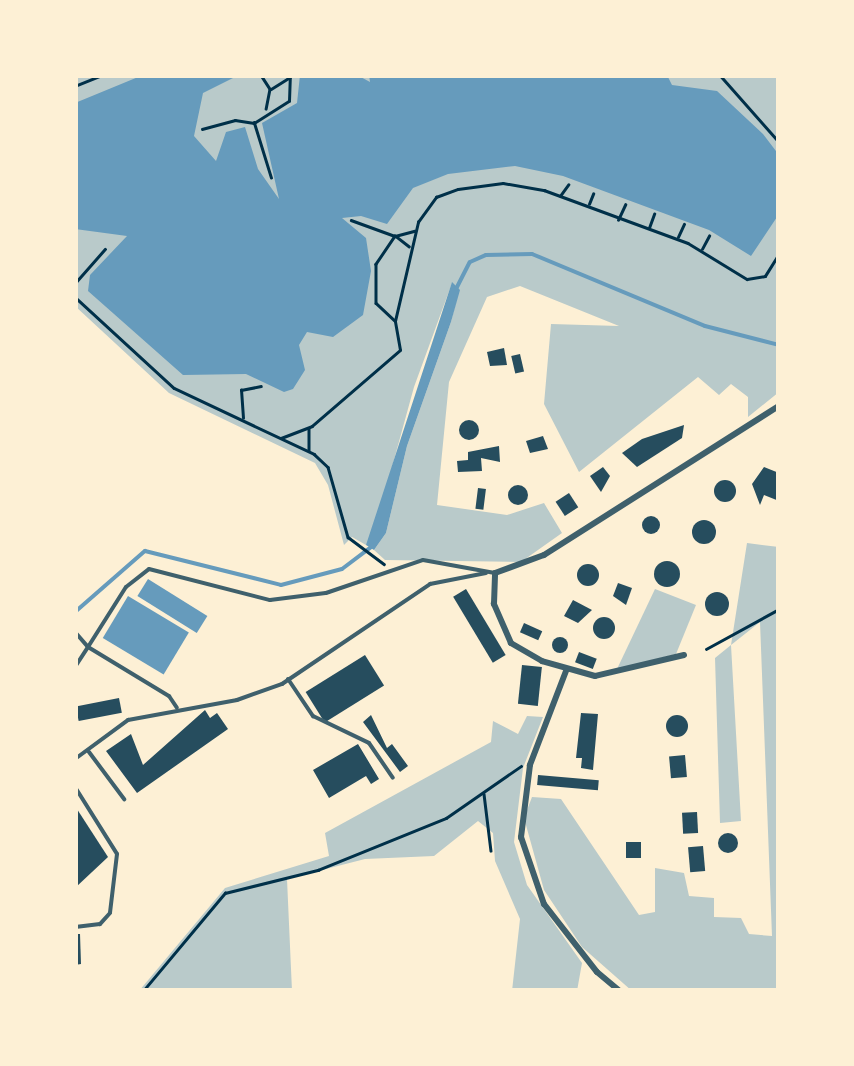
<!DOCTYPE html>
<style>
body{margin:0}
#map{position:relative;width:854px;height:1066px;overflow:hidden;background:#fdf0d5;font-family:"DM Sans",sans-serif}
div>[style]{position:absolute}
.green>*{inset:0;background:#b9caca}
.water>*{inset:0;background:#669bbc;transform-origin:0 0}
.stream>*{height:4px;margin:-2px;padding:0 2px;transform-origin:2px;border-radius:2px;background:#669bbc}
.building>*{inset:0;background:#264d5e;transform-origin:0 0}
.round{border-radius:50%}
.path>*{height:2.5px;margin:-1.25px;padding:0 1.25px;transform-origin:1.25px;border-radius:1.25px;background:#003049}
.service>*{height:4px;margin:-2px;padding:0 2px;transform-origin:2px;border-radius:2px;background:#3f606c}
.minor>*{height:6px;margin:-3px;padding:0 3px;transform-origin:3px;border-radius:3px;background:#3f606c}
span{translate:-50% -50%;white-space:nowrap;text-align:center;line-height:1.15;-webkit-text-stroke:10px #fdf0d5;paint-order:stroke}
.frame{position:absolute;inset:0;border:78px solid #fdf0d5;pointer-events:none}
</style>
<div id="map">
<div class="green">
<div style="clip-path:polygon(75px 75px,779px 75px,779px 392px,748px 417px,748px 397px,731px 384px,719px 395px,698px 377px,579px 472px,544px 404px,551px 324px,619px 326px,520px 286px,487px 297px,449px 382px,437px 505px,507px 515px,544px 503px,562px 533px,521px 562px,385px 560px,374px 550px,386px 533px,407px 446px,451px 322px,459px 290px,452px 283px,414px 387px,372px 540px,366px 545px,352px 537px,344px 545px,328px 485px,315px 463px,169px 393px,75px 306px)"></div>
<div style="clip-path:polygon(747px 543px,779px 547px,779px 991px,632px 991px,582px 947px,544px 890px,524px 818px,532px 797px,561px 799px,639px 915px,655px 912px,655px 868px,684px 873px,689px 896px,714px 898px,714px 917px,741px 918px,749px 934px,772px 936px,760px 622px,731px 645px,741px 821px,720px 823px,715px 658px,731px 645px)"></div>
<div style="clip-path:polygon(655px 589px,696px 605px,676px 654px,617px 669px)"></div>
<div style="clip-path:polygon(527px 716px,543px 717px,523px 768px,514px 842px,527px 885px,582px 963px,577px 991px,512px 991px,520px 919px,495px 861px,493px 833px,478px 821px,434px 856px,365px 859px,287px 879px,292px 991px,139px 991px,225px 888px,329px 856px,325px 833px,491px 742px,493px 721px,518px 734px)"></div>
</div>
<div class="water">
<div style="clip-path:polygon(143px 75px,239px 75px,203px 93px,194px 136px,216px 161px,226px 132px,245px 127px,258px 169px,279px 199px,262px 123px,297px 103px,300px 75px,357px 75px,370px 82px,369px 75px,667px 75px,672px 85px,717px 91px,763px 134px,779px 155px,779px 214px,751px 256px,709px 230px,563px 176px,515px 166px,448px 174px,413px 188px,387px 224px,361px 216px,342px 218px,366px 238px,371px 271px,363px 315px,333px 337px,307px 332px,299px 345px,305px 370px,293px 389px,284px 392px,246px 374px,183px 375px,88px 291px,90px 275px,127px 236px,75px 229px,75px 103px)"></div>
<div style="clip-path:polygon(452px 282px,460px 290px,451px 322px,407px 446px,386px 533px,374px 550px,366px 545px)"></div>
<div style="left:148px;top:579px;width:70px;height:20px;rotate:32deg"></div>
<div style="left:128px;top:596px;width:71px;height:49px;rotate:31deg"></div>
</div>
<div class="stream">
<div style="left:456px;top:289px;width:30px;rotate:-63deg"></div>
<div style="left:470px;top:262px;width:17px;rotate:-24deg"></div>
<div style="left:486px;top:255px;width:46px;rotate:-1.2deg"></div>
<div style="left:532px;top:254px;width:187px;rotate:22.6deg"></div>
<div style="left:705px;top:326px;width:76px;rotate:14.4deg"></div>
<div style="left:75px;top:612px;width:93px;rotate:-41.1deg"></div>
<div style="left:145px;top:551px;width:140px;rotate:14deg"></div>
<div style="left:281px;top:585px;width:63px;rotate:-14.7deg"></div>
<div style="left:342px;top:569px;width:40px;rotate:-37deg"></div>
</div>
<div class="building">
<div style="clip-path:polygon(504px 348px,507px 365px,490px 366px,487px 352px)"></div>
<div style="left:520px;top:354px;width:18px;height:9px;rotate:77deg"></div>
<div class="round" style="left:459px;top:420px;width:20px;height:20px"></div>
<div style="clip-path:polygon(684px 425px,682px 438px,637px 467px,622px 453px,642px 439px)"></div>
<div style="clip-path:polygon(543px 436px,548px 449px,530px 453px,526px 441px)"></div>
<div style="clip-path:polygon(499px 446px,500px 462px,481px 458px,482px 471px,458px 472px,457px 461px,468px 460px,468px 452px)"></div>
<div style="clip-path:polygon(603px 467px,610px 476px,601px 492px,590px 476px)"></div>
<div style="clip-path:polygon(764px 467px,779px 473px,779px 501px,764px 495px,760px 505px,752px 484px)"></div>
<div class="round" style="left:714px;top:480px;width:22px;height:22px"></div>
<div class="round" style="left:508px;top:485px;width:20px;height:20px"></div>
<div style="left:478px;top:488px;width:8px;height:21px;rotate:7deg"></div>
<div style="left:569px;top:493px;width:17px;height:16px;rotate:57deg"></div>
<div class="round" style="left:642px;top:516px;width:18px;height:18px"></div>
<div class="round" style="left:692px;top:520px;width:24px;height:24px"></div>
<div class="round" style="left:654px;top:561px;width:26px;height:26px"></div>
<div class="round" style="left:577px;top:564px;width:22px;height:22px"></div>
<div style="clip-path:polygon(618px 583px,632px 588px,626px 605px,613px 596px)"></div>
<div style="left:466px;top:589px;width:77px;height:15px;rotate:59deg"></div>
<div class="round" style="left:705px;top:592px;width:24px;height:24px"></div>
<div style="clip-path:polygon(573px 600px,592px 610px,578px 623px,564px 616px)"></div>
<div class="round" style="left:593px;top:617px;width:22px;height:22px"></div>
<div style="left:524px;top:623px;width:20px;height:10px;rotate:24deg"></div>
<div class="round" style="left:552px;top:637px;width:16px;height:16px"></div>
<div style="left:579px;top:652px;width:19px;height:11px;rotate:21deg"></div>
<div style="left:365px;top:655px;width:36px;height:70px;rotate:58deg"></div>
<div style="left:522px;top:665px;width:20px;height:39px;rotate:6deg"></div>
<div style="left:119px;top:698px;width:15px;height:44px;rotate:79deg"></div>
<div style="clip-path:polygon(205px 710px,210px 718px,217px 713px,228px 729px,137px 793px,106px 751px,131px 734px,143px 765px)"></div>
<div style="clip-path:polygon(581px 713px,598px 714px,593px 770px,581px 768px,582px 758px,576px 758px)"></div>
<div style="clip-path:polygon(371px 715px,387px 748px,392px 744px,408px 766px,400px 772px,363px 722px)"></div>
<div class="round" style="left:666px;top:715px;width:22px;height:22px"></div>
<div style="clip-path:polygon(358px 744px,379px 779px,371px 784px,366px 776px,329px 798px,313px 770px)"></div>
<div style="left:685px;top:755px;width:22px;height:16px;rotate:85deg"></div>
<div style="left:538px;top:775px;width:61px;height:10px;rotate:5deg"></div>
<div style="clip-path:polygon(75px 806px,108px 857px,75px 888px)"></div>
<div style="left:697px;top:812px;width:21px;height:15px;rotate:87deg"></div>
<div class="round" style="left:718px;top:833px;width:20px;height:20px"></div>
<div style="left:641px;top:842px;width:16px;height:15px;rotate:90deg"></div>
<div style="left:703px;top:846px;width:25px;height:15px;rotate:85deg"></div>
<div style="clip-path:polygon(75px 934px,80px 934px,81px 964px,75px 965px)"></div>
</div>
<div class="path">
<div style="left:261px;top:75px;width:17px;rotate:57deg"></div>
<div style="left:270px;top:89px;width:20px;rotate:101deg"></div>
<div style="left:720px;top:75px;width:89px;rotate:48.6deg"></div>
<div style="left:75px;top:86px;width:29px;rotate:-22deg"></div>
<div style="left:271px;top:89px;width:22px;rotate:-32deg"></div>
<div style="left:202px;top:129px;width:34px;rotate:-15deg"></div>
<div style="left:235px;top:120px;width:19px;rotate:9deg"></div>
<div style="left:271px;top:178px;width:58px;rotate:-107.2deg"></div>
<div style="left:254px;top:123px;width:41px;rotate:-32.2deg"></div>
<div style="left:289px;top:101px;width:26px;rotate:-88deg"></div>
<div style="left:560px;top:196px;width:14px;rotate:-54deg"></div>
<div style="left:589px;top:204px;width:11px;rotate:-68deg"></div>
<div style="left:351px;top:220px;width:47px;rotate:20deg"></div>
<div style="left:395px;top:236px;width:34px;rotate:124deg"></div>
<div style="left:376px;top:264px;width:39px;rotate:90deg"></div>
<div style="left:376px;top:303px;width:25px;rotate:43deg"></div>
<div style="left:618px;top:220px;width:17px;rotate:-65deg"></div>
<div style="left:649px;top:228px;width:15px;rotate:-70deg"></div>
<div style="left:678px;top:237px;width:14px;rotate:-65deg"></div>
<div style="left:409px;top:247px;width:18px;rotate:-142deg"></div>
<div style="left:395px;top:236px;width:20px;rotate:-15deg"></div>
<div style="left:702px;top:249px;width:15px;rotate:-62deg"></div>
<div style="left:75px;top:283px;width:45px;rotate:-48.6deg"></div>
<div style="left:75px;top:297px;width:134px;rotate:42.6deg"></div>
<div style="left:174px;top:388px;width:155px;rotate:25.2deg"></div>
<div style="left:314px;top:454px;width:19px;rotate:43deg"></div>
<div style="left:328px;top:467px;width:73px;rotate:74.1deg"></div>
<div style="left:348px;top:537px;width:45px;rotate:36.9deg"></div>
<div style="left:243px;top:418px;width:28px;rotate:-94deg"></div>
<div style="left:241px;top:390px;width:20px;rotate:-11deg"></div>
<div style="left:309px;top:428px;width:22px;rotate:90deg"></div>
<div style="left:281px;top:438px;width:33px;rotate:-21deg"></div>
<div style="left:312px;top:426px;width:116px;rotate:-40.8deg"></div>
<div style="left:400px;top:350px;width:29px;rotate:-100deg"></div>
<div style="left:395px;top:321px;width:102px;rotate:-76.9deg"></div>
<div style="left:418px;top:222px;width:31px;rotate:-54deg"></div>
<div style="left:436px;top:197px;width:23px;rotate:-20deg"></div>
<div style="left:458px;top:189px;width:45px;rotate:-7.6deg"></div>
<div style="left:503px;top:183px;width:42px;rotate:9.7deg"></div>
<div style="left:544px;top:190px;width:153px;rotate:20.2deg"></div>
<div style="left:688px;top:243px;width:69px;rotate:31.4deg"></div>
<div style="left:747px;top:279px;width:18px;rotate:-9deg"></div>
<div style="left:765px;top:276px;width:26px;rotate:-58deg"></div>
<div style="left:706px;top:649px;width:83px;rotate:-28.7deg"></div>
<div style="left:484px;top:794px;width:57px;rotate:83deg"></div>
<div style="left:143px;top:991px;width:128px;rotate:-50.1deg"></div>
<div style="left:225px;top:893px;width:96px;rotate:-13.9deg"></div>
<div style="left:318px;top:870px;width:138px;rotate:-22.1deg"></div>
<div style="left:446px;top:818px;width:91px;rotate:-34.7deg"></div>
</div>
<div class="service">
<div style="left:75px;top:632px;width:20px;rotate:49deg"></div>
<div style="left:88px;top:647px;width:71px;rotate:-57.7deg"></div>
<div style="left:126px;top:587px;width:29px;rotate:-38deg"></div>
<div style="left:149px;top:569px;width:125px;rotate:14.4deg"></div>
<div style="left:270px;top:600px;width:56px;rotate:-7.1deg"></div>
<div style="left:326px;top:593px;width:102px;rotate:-18.8deg"></div>
<div style="left:423px;top:560px;width:73px;rotate:10.2deg"></div>
<div style="left:75px;top:667px;width:24px;rotate:-57deg"></div>
<div style="left:88px;top:647px;width:95px;rotate:31.2deg"></div>
<div style="left:169px;top:696px;width:14px;rotate:56deg"></div>
<div style="left:288px;top:679px;width:45px;rotate:56deg"></div>
<div style="left:313px;top:716px;width:62px;rotate:25.7deg"></div>
<div style="left:369px;top:743px;width:42px;rotate:55.6deg"></div>
<div style="left:89px;top:752px;width:59px;rotate:53.3deg"></div>
<div style="left:75px;top:759px;width:66px;rotate:-36.3deg"></div>
<div style="left:128px;top:720px;width:111px;rotate:-10.4deg"></div>
<div style="left:237px;top:700px;width:48px;rotate:-19.6deg"></div>
<div style="left:282px;top:684px;width:179px;rotate:-34deg"></div>
<div style="left:430px;top:584px;width:57px;rotate:-11.1deg"></div>
<div style="left:75px;top:787px;width:79px;rotate:57.9deg"></div>
<div style="left:117px;top:854px;width:59px;rotate:96.8deg"></div>
<div style="left:110px;top:913px;width:15px;rotate:132deg"></div>
<div style="left:100px;top:924px;width:25px;rotate:173deg"></div>
</div>
<div class="minor">
<div style="left:684px;top:655px;width:91px;rotate:166.7deg"></div>
<div style="left:595px;top:676px;width:55px;rotate:-164.2deg"></div>
<div style="left:542px;top:661px;width:36px;rotate:-150deg"></div>
<div style="left:511px;top:643px;width:43px;rotate:-113.6deg"></div>
<div style="left:494px;top:604px;width:31px;rotate:-88deg"></div>
<div style="left:495px;top:573px;width:52px;rotate:-20.2deg"></div>
<div style="left:544px;top:555px;width:278px;rotate:-32.4deg"></div>
<div style="left:566px;top:671px;width:101px;rotate:111deg"></div>
<div style="left:530px;top:765px;width:73px;rotate:97.1deg"></div>
<div style="left:521px;top:837px;width:71px;rotate:71.1deg"></div>
<div style="left:544px;top:904px;width:86px;rotate:52.1deg"></div>
<div style="left:597px;top:972px;width:30px;rotate:40deg"></div>
</div>
<div class="frame"></div>
</div>
